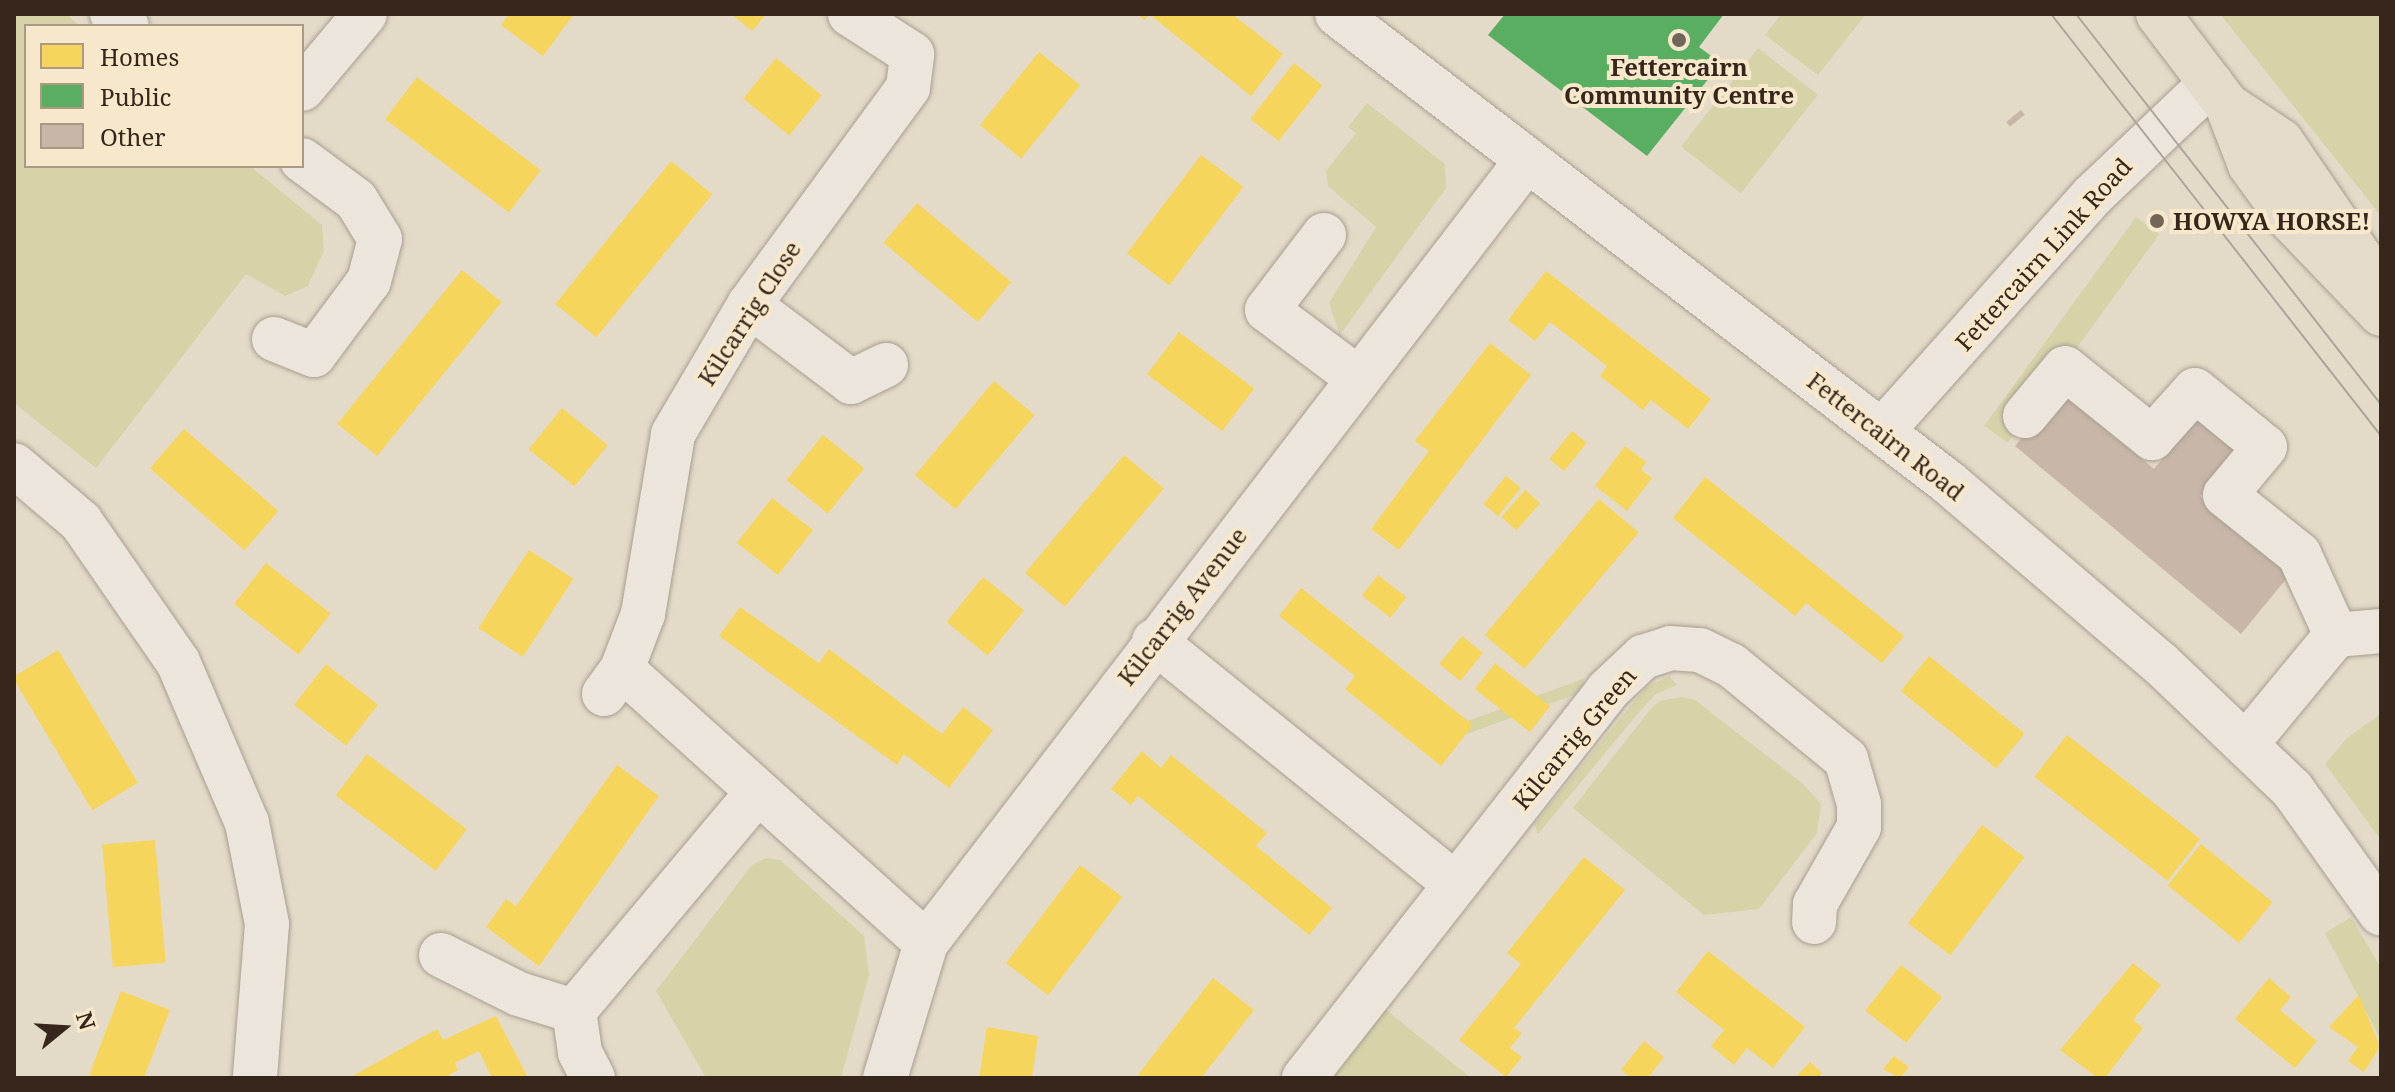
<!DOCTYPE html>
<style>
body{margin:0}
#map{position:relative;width:2395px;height:1092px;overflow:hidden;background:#e4dac8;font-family:"Noto Serif",serif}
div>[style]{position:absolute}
.green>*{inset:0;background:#d6d3a9;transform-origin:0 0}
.homes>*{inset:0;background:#f6d55c;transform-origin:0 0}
.public>*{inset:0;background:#5aae61}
.building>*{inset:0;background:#c8b7a9;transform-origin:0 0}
.roads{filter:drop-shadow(0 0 2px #a89f92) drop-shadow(0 0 2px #a89f92)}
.minor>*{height:44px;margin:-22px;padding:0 22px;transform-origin:22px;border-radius:22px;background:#ece5db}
.major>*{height:44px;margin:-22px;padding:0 22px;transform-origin:22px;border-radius:22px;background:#e4dbcb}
.tram>*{height:2px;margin:-1px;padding:0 1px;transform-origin:1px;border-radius:1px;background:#aaa49c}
.dots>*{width:22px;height:22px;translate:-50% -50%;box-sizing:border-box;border:4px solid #f7e8cc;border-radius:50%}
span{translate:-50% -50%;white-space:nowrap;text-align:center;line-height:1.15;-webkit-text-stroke:8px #f7e8cc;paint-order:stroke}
.poi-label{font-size:24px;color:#36261b;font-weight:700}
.left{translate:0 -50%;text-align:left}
.street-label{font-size:24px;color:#36261b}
.frame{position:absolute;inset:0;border:16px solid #36261b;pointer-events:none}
.legend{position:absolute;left:24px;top:24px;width:280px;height:144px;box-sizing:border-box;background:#f7e8cc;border:2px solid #aa9a85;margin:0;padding:10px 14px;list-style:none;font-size:24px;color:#36261b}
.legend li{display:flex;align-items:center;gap:16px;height:40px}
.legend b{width:40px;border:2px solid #aa9a85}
.north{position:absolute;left:24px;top:988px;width:80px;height:80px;-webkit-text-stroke:6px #f7e8cc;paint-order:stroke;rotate:72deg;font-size:22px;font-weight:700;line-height:32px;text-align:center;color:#36261b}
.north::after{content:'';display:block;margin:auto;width:28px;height:36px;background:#36261b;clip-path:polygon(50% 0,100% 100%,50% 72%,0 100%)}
</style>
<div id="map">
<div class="green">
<div style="clip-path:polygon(14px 14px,66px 14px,80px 26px,26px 26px,26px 166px,250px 166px,322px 225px,324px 250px,308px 286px,285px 296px,246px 274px,96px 468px,14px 403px)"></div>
<div style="clip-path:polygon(1781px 14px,1866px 14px,1818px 75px,1765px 35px)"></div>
<div style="clip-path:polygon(2220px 14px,2381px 14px,2381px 216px)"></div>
<div style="left:1758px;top:48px;width:76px;height:125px;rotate:38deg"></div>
<div style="clip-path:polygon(1367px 103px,1445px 164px,1446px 188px,1340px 335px,1329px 303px,1376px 227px,1328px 186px,1326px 171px,1356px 133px,1348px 127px)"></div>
<div style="left:2136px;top:217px;width:29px;height:258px;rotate:36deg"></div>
<div style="clip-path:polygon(1669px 676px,1677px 685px,1656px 694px,1640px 711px,1538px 834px,1534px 824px,1646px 687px)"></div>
<div style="left:1583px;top:679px;width:12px;height:153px;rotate:70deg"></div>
<div style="clip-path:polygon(1682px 697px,1695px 700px,1802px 783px,1821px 804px,1817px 833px,1759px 909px,1704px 915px,1573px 808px,1649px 711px,1659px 701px)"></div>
<div style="clip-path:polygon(2381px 714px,2381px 840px,2325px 764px,2347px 738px)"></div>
<div style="clip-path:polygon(766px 858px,780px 860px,864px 936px,869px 975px,841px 1078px,706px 1078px,656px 991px,752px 865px)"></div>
<div style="clip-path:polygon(2351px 917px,2381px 968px,2381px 1040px,2325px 933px)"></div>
<div style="clip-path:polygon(1385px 1009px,1471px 1078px,1330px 1078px)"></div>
</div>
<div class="homes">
<div style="clip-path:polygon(509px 14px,574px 14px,543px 56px,501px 25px)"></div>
<div style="clip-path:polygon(731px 14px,766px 14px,752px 31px)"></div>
<div style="clip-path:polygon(1137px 14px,1232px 14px,1283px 54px,1251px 96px,1149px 14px,1145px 20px)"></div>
<div style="left:1039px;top:52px;width:53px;height:94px;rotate:39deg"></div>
<div style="left:776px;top:58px;width:59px;height:52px;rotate:39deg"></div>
<div style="left:1294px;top:63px;width:36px;height:71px;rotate:38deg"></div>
<div style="left:417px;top:77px;width:155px;height:53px;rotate:37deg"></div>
<div style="left:1201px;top:155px;width:53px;height:123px;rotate:37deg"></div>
<div style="left:671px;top:161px;width:53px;height:184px;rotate:39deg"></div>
<div style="left:917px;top:203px;width:123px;height:52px;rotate:40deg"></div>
<div style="left:462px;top:270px;width:51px;height:198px;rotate:39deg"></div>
<div style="clip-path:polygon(1546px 271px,1711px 399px,1688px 429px,1651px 400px,1643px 410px,1600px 376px,1607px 366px,1550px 322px,1535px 341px,1508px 320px)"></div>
<div style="left:1179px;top:332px;width:94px;height:53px;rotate:37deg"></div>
<div style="clip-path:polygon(1490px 343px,1531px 375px,1399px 550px,1371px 529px,1429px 451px,1415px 441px)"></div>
<div style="left:994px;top:381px;width:53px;height:123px;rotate:40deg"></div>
<div style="left:562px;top:408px;width:59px;height:53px;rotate:39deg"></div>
<div style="left:184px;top:429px;width:125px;height:52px;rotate:41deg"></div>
<div style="left:1572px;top:431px;width:19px;height:36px;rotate:39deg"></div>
<div style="left:823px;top:435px;width:53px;height:58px;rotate:39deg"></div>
<div style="clip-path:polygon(1625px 446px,1646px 462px,1641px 470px,1652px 478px,1627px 511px,1595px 486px)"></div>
<div style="left:1124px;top:455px;width:52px;height:154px;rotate:40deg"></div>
<div style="left:1506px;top:476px;width:19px;height:36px;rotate:39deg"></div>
<div style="clip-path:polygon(1705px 477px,1904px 636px,1882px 663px,1806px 603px,1795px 616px,1673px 518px)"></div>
<div style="left:1525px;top:490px;width:20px;height:36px;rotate:41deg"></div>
<div style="left:772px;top:498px;width:52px;height:57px;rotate:38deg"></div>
<div style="left:1599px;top:499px;width:52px;height:178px;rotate:40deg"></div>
<div style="left:529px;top:550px;width:53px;height:93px;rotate:33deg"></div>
<div style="left:266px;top:563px;width:82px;height:52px;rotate:38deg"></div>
<div style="left:1378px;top:575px;width:36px;height:26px;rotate:38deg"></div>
<div style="left:983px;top:577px;width:53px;height:58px;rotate:39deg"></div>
<div style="clip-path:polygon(1301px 588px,1473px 725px,1441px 766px,1345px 689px,1355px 676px,1279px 616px)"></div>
<div style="clip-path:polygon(740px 607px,819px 663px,829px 649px,942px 734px,963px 707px,993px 730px,949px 788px,904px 754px,897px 765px,719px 636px)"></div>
<div style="left:1462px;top:636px;width:27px;height:36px;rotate:39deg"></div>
<div style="left:58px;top:650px;width:155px;height:53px;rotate:59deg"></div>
<div style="left:1929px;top:656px;width:123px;height:45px;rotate:39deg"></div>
<div style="left:1495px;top:663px;width:70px;height:33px;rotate:38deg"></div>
<div style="left:326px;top:664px;width:66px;height:52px;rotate:38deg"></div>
<div style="left:2067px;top:735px;width:169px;height:53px;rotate:38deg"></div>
<div style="clip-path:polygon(1142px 751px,1161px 768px,1171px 755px,1267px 833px,1256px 846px,1332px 908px,1309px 935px,1138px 796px,1131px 805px,1111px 789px)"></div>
<div style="left:367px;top:754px;width:125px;height:52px;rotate:37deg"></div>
<div style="clip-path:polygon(617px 765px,659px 796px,539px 966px,486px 927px,506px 899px,516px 906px)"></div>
<div style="left:1982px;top:825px;width:53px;height:123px;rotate:37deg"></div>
<div style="left:155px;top:840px;width:123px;height:53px;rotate:85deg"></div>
<div style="left:2201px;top:844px;width:92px;height:53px;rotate:39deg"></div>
<div style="clip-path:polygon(1584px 857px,1625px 890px,1514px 1028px,1522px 1033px,1510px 1048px,1522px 1057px,1506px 1077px,1459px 1040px,1521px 964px,1507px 953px)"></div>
<div style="left:1080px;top:865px;width:53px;height:123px;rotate:37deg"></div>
<div style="clip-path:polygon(1708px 951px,1805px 1027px,1773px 1068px,1747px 1048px,1734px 1065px,1711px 1046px,1724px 1030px,1676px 992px)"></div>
<div style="clip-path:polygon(2133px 963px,2161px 985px,2133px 1020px,2143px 1028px,2105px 1078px,2098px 1078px,2060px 1050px)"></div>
<div style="left:1901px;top:965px;width:52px;height:58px;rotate:38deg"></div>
<div style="clip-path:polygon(1213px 978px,1254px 1010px,1201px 1078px,1141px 1078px,1138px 1075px)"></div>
<div style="clip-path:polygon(2269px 978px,2291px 997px,2280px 1010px,2317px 1041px,2295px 1068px,2235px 1019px)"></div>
<div style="clip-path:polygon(121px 991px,170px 1010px,144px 1078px,88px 1078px)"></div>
<div style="clip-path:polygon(2359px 995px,2380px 1047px,2364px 1072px,2348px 1061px,2358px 1047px,2329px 1027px)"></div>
<div style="clip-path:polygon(496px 1016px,528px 1078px,492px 1078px,479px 1051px,455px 1063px,458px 1070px,444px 1078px,349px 1078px,437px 1029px,443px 1040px)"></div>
<div style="clip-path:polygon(987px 1027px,1038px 1036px,1032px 1078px,979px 1078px)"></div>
<div style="clip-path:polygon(1644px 1041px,1664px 1057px,1648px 1078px,1631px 1078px,1621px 1070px)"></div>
<div style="clip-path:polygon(1894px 1056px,1909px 1067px,1900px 1078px,1883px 1069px)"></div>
<div style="clip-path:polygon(1810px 1062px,1822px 1073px,1818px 1078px,1795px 1078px)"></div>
</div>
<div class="public">
<div style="clip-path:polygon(1505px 14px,1724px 14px,1699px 47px,1721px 63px,1647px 156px,1488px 35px)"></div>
</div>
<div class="building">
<div style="left:2021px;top:110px;width:6px;height:19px;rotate:51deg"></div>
<div style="clip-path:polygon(2061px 392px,2154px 469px,2198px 416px,2238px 449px,2200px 496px,2292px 572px,2241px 634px,2015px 446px)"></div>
</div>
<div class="roads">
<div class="minor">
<div style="left:112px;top:14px;width:19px;rotate:39deg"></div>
<div style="left:1337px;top:14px;width:771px;rotate:37.46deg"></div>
<div style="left:1949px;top:483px;width:277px;rotate:40.5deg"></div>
<div style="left:2160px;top:663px;width:182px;rotate:43.7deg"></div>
<div style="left:2292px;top:789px;width:153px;rotate:54.5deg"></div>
<div style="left:302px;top:89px;width:98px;rotate:-50deg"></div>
<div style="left:1324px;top:235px;width:94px;rotate:127.2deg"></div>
<div style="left:1267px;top:310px;width:114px;rotate:36.8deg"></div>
<div style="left:749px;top:305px;width:128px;rotate:37deg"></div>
<div style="left:851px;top:382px;width:39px;rotate:-26deg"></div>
<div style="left:274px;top:339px;width:43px;rotate:21.8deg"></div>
<div style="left:314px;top:355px;width:92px;rotate:-53.4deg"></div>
<div style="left:369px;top:281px;width:43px;rotate:-75.3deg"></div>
<div style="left:380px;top:239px;width:46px;rotate:-121.6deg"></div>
<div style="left:356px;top:200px;width:67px;rotate:-143.5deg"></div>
<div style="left:2025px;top:416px;width:62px;rotate:-50.2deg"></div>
<div style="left:2065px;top:368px;width:112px;rotate:38.8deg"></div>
<div style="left:2152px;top:438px;width:64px;rotate:-48.1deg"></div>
<div style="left:2195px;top:390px;width:90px;rotate:39.2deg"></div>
<div style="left:2265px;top:447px;width:62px;rotate:129.8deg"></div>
<div style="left:2225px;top:495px;width:95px;rotate:38.6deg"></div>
<div style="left:2299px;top:554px;width:89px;rotate:65.4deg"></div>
<div style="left:1882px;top:431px;width:315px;rotate:-48.2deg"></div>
<div style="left:2092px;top:196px;width:164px;rotate:-43.5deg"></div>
<div style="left:14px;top:465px;width:88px;rotate:40.4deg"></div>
<div style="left:81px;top:522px;width:170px;rotate:55.3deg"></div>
<div style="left:178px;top:662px;width:175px;rotate:66.8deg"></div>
<div style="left:247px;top:823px;width:103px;rotate:78.8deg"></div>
<div style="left:267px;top:924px;width:154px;rotate:94.5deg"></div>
<div style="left:1154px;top:641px;width:384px;rotate:38.9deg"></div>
<div style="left:622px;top:669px;width:409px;rotate:42deg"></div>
<div style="left:604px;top:694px;width:31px;rotate:-54deg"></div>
<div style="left:622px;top:669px;width:59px;rotate:-69.1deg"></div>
<div style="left:643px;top:614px;width:182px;rotate:-80.5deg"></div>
<div style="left:673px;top:434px;width:150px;rotate:-59.5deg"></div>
<div style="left:749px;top:305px;width:269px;rotate:-53.8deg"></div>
<div style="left:908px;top:88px;width:34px;rotate:-83deg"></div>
<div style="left:912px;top:54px;width:74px;rotate:-147.2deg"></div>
<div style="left:2247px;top:743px;width:140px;rotate:-50.5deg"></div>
<div style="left:2336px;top:635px;width:45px;rotate:-5.1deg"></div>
<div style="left:441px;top:955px;width:87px;rotate:26.6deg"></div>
<div style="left:519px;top:994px;width:58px;rotate:17.2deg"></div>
<div style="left:593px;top:1078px;width:29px;rotate:-117deg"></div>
<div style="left:580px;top:1052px;width:41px;rotate:-98.3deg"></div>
<div style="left:574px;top:1011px;width:286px;rotate:-50deg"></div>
<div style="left:885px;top:1078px;width:141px;rotate:-73.1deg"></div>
<div style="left:926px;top:943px;width:987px;rotate:-52.49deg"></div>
<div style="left:1304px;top:1078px;width:492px;rotate:-51.9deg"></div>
<div style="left:1607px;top:691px;width:50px;rotate:-43.4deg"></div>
<div style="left:1643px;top:657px;width:28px;rotate:-18deg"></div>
<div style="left:1670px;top:648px;width:30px;rotate:4deg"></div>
<div style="left:1700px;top:650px;width:34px;rotate:26deg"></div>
<div style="left:1731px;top:665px;width:149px;rotate:39.3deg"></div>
<div style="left:1846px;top:759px;width:47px;rotate:73.9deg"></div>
<div style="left:1859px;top:804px;width:23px;rotate:90deg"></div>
<div style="left:1859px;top:827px;width:89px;rotate:119.7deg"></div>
<div style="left:1815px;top:904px;width:18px;rotate:93deg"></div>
</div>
<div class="major">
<div style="left:2158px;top:14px;width:114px;rotate:52.8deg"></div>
<div style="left:2227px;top:105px;width:64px;rotate:69deg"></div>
<div style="left:2250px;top:165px;width:62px;rotate:54.2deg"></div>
<div style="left:2286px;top:215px;width:137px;rotate:46.2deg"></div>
<div style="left:2227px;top:105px;width:65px;rotate:33.7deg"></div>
<div style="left:2281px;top:141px;width:176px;rotate:55.7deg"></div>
</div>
</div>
<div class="tram">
<div style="left:2051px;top:14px;width:536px;rotate:51.97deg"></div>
<div style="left:2076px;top:14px;width:495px;rotate:52deg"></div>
</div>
<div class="dots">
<div style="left:1679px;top:40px;background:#736558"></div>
<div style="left:2157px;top:221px;background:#736558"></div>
</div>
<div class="poi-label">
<span style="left:1679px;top:81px">Fettercairn<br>Community Centre</span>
<span class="left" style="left:2173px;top:221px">HOWYA HORSE!</span>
</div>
<div class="street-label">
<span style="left:2043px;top:254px;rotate:-48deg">Fettercairn Link Road</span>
<span style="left:749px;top:313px;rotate:-57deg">Kilcarrig Close</span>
<span style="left:1886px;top:436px;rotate:38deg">Fettercairn Road</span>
<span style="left:1182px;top:606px;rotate:-52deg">Kilcarrig Avenue</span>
<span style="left:1574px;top:738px;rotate:-50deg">Kilcarrig Green</span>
</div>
<div class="frame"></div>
<ul class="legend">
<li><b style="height:22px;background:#f6d55c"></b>Homes</li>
<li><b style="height:22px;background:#5aae61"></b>Public</li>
<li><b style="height:22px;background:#c8b7a9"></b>Other</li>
</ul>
<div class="north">N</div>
</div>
